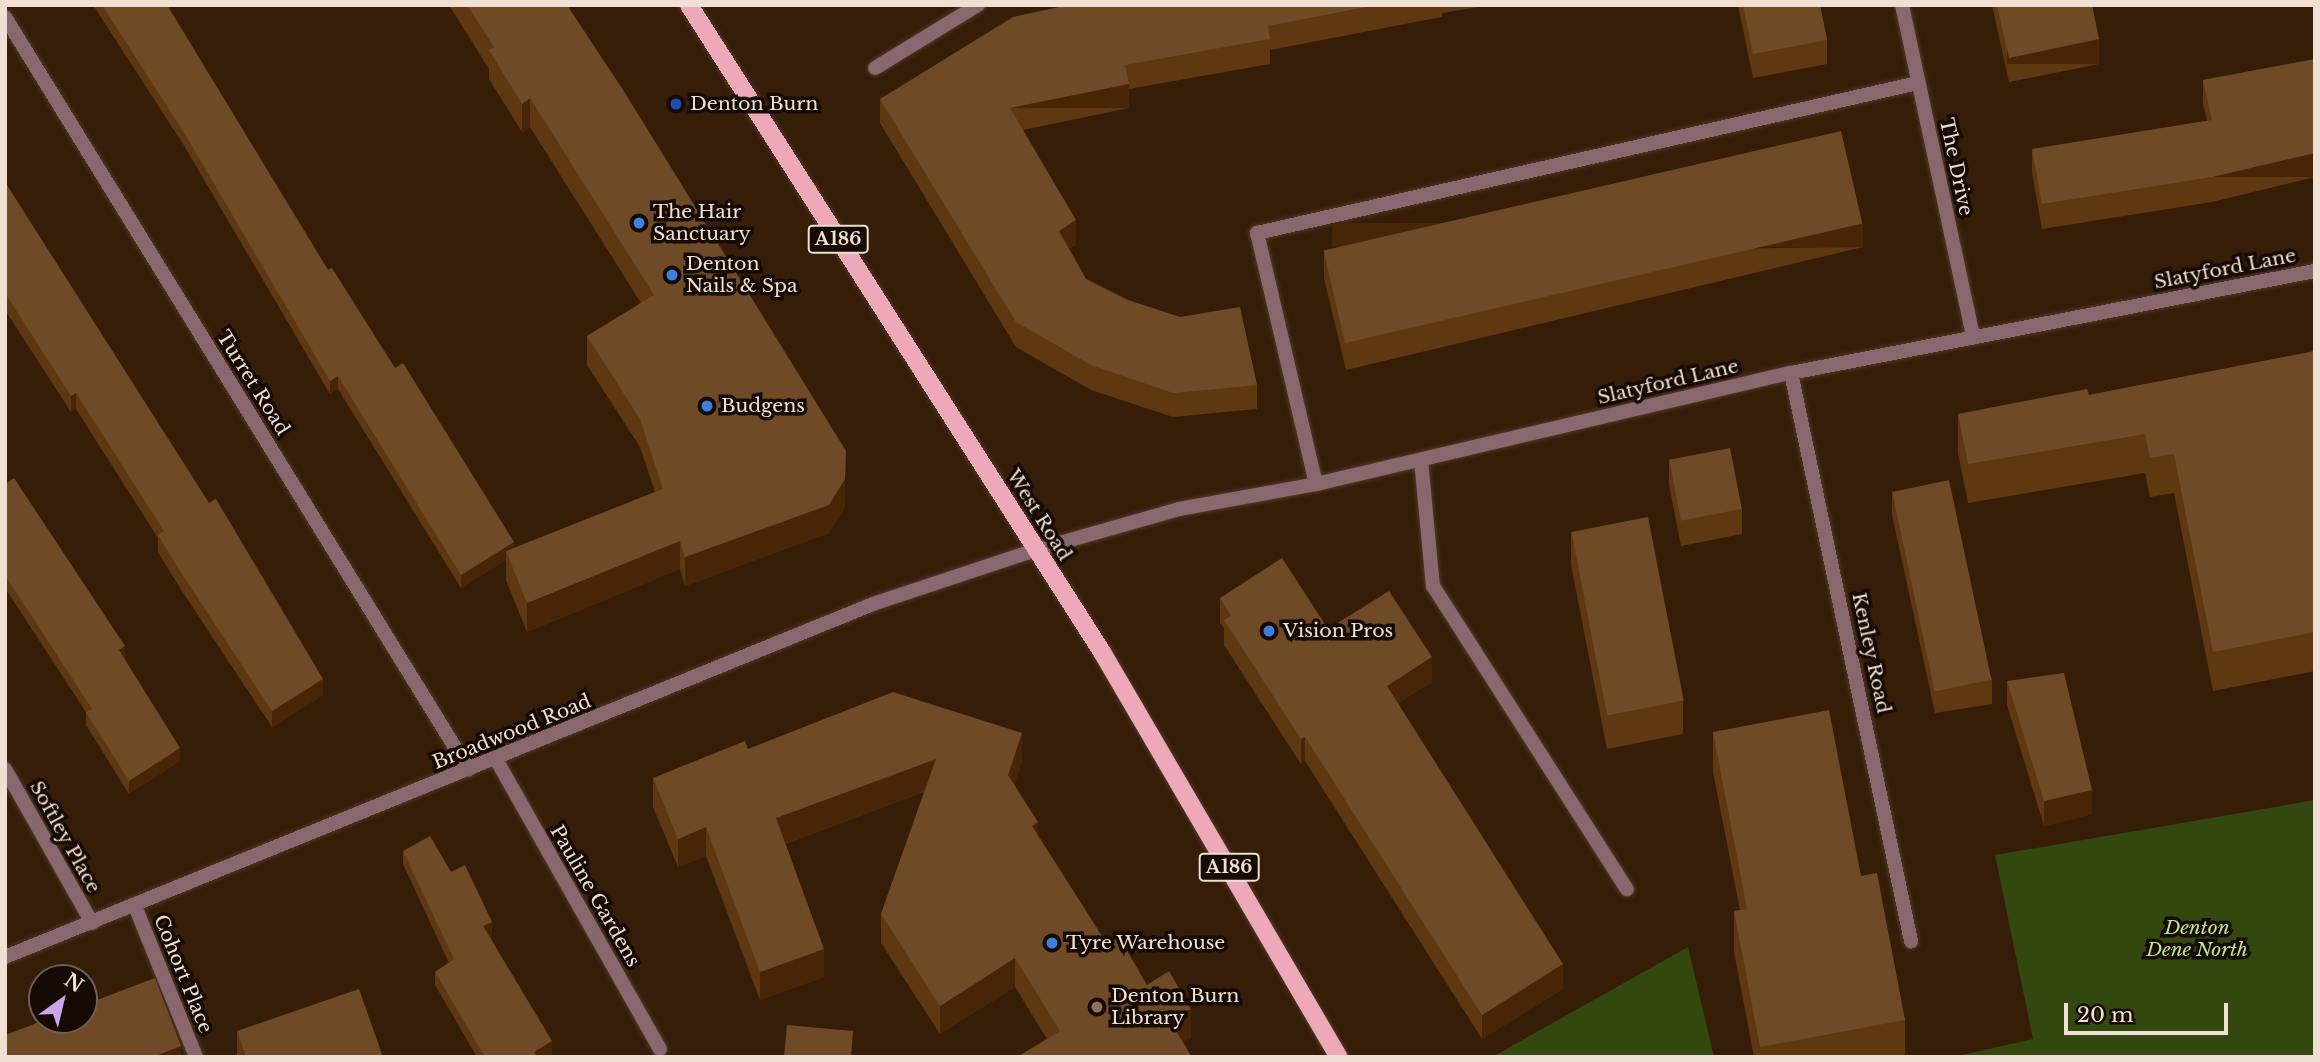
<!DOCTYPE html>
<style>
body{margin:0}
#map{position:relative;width:2320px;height:1062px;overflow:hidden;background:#351d08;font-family:"Libre Baskerville",serif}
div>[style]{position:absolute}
.green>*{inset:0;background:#32480e}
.roads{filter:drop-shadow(0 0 2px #4f3824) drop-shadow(0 0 2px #4f3824)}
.service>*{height:14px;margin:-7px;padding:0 7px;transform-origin:7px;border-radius:7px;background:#88676e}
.minor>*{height:14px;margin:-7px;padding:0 7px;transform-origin:7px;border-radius:7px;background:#88676e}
.tertiary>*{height:14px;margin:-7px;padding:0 7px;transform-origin:7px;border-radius:7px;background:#88676e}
.primary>*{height:18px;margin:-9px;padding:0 9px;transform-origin:9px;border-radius:9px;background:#eda9b9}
.wall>*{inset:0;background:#5f3812}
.shaded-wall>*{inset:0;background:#482506;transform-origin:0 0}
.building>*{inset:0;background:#6f4a27;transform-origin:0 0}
.dots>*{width:19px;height:19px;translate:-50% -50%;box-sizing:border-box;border:4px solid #150a04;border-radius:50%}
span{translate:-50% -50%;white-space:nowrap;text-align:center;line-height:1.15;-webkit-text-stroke:7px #150a04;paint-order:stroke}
.shield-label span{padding:2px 5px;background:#150a04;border:2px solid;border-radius:5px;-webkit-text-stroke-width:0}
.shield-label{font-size:18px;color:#f0dfd3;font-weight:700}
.poi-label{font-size:19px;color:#f0dfd3}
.left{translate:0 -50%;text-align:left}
.street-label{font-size:19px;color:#f0dfd3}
.park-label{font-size:19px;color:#bee88c;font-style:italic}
.frame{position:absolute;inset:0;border:7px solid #f0dfd3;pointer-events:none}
.north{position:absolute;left:28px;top:964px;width:70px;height:70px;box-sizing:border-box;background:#150a04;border:2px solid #6d5f57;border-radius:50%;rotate:34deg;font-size:19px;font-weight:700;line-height:28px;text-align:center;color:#f0dfd3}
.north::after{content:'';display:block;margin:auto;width:24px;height:32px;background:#c9a5ee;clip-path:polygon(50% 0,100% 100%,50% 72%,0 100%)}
.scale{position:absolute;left:2064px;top:1003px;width:164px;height:32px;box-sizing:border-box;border:4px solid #f0dfd3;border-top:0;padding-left:9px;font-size:21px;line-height:24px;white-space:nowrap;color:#f0dfd3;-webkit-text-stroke:5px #150a04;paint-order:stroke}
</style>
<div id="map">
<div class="green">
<div style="clip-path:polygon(2315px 800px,2315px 1057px,1953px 1057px,2033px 1039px,1995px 855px)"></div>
<div style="clip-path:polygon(1688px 947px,1714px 1057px,1492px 1057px)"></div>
</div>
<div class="roads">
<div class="service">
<div style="left:1421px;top:460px;width:127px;rotate:84.6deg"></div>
<div style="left:1433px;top:586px;width:360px;rotate:57.4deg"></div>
<div style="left:1316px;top:484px;width:258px;rotate:-103.2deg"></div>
<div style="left:1257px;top:233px;width:678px;rotate:-12.79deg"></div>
</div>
<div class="minor">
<div style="left:1902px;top:5px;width:340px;rotate:77.9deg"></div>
<div style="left:5px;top:17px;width:884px;rotate:58.36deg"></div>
<div style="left:875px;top:68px;width:121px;rotate:-31.5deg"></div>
<div style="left:1791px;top:373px;width:581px;rotate:78.07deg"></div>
<div style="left:497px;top:761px;width:331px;rotate:60.5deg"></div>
<div style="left:5px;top:769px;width:177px;rotate:60.5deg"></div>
<div style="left:135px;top:906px;width:163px;rotate:68deg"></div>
<div style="left:5px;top:957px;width:937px;rotate:-22.13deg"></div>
<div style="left:873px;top:604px;width:171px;rotate:-18.4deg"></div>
</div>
<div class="tertiary">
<div style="left:1035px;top:550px;width:150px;rotate:-15.9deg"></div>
<div style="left:1179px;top:509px;width:139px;rotate:-10.3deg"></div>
<div style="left:1316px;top:484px;width:488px;rotate:-13.2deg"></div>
<div style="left:1791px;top:373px;width:534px;rotate:-11.02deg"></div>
</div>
<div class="primary">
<div style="left:689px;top:5px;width:768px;rotate:57.45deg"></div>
<div style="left:1102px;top:652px;width:469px;rotate:59.7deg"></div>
</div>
</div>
<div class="wall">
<div style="clip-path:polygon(93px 5px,167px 5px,328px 270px,395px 368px,514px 548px,655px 492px,640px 447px,587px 365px,587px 336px,641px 303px,530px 127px,522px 132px,489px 79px,489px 69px,449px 5px,567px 5px,845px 507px,829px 533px,685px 586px,680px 569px,527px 632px,506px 580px,506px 560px,461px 588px,338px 389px,330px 394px,183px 144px)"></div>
<div style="clip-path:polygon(1068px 5px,1491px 5px,1442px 13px,1442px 17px,1270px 50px,1270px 64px,1129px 89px,1129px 108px,1023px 130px,1076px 245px,1069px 249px,1086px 279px,1257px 385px,1257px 409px,1173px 417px,1091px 390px,1016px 347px,880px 123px,880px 99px)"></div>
<div style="clip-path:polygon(1738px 5px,1820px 5px,1827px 40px,1827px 64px,1753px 78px)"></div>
<div style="clip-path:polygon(1992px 5px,2092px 5px,2099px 64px,2009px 82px)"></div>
<div style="clip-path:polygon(2315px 59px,2315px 177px,2212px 202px,2042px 229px,2032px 173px,2032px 149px,2207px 121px,2203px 104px,2203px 80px)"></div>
<div style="clip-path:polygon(5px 182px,323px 695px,272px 727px,180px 588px,158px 552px,158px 538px,76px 409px,71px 412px,5px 310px)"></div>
<div style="clip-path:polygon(1863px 247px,1346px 370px,1324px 278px,1324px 254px)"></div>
<div style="clip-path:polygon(2315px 351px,2315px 671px,2213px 691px,2174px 493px,2150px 497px,2145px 473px,1968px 503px,1958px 453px,1958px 414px,2089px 395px)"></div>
<div style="clip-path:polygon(1669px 460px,1742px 509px,1742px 534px,1681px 546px,1669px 485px)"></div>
<div style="clip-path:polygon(5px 484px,125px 659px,180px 761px,129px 794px,86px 725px,86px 712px,5px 588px)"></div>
<div style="clip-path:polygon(1892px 490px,1992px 679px,1992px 704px,1935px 713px,1892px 515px)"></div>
<div style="clip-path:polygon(1571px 532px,1683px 701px,1683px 734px,1607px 749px,1571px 565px)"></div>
<div style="clip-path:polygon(1220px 598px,1328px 629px,1432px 682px,1398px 703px,1563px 989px,1482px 1039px,1305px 761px,1301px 764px,1224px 645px,1224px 628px,1220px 623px)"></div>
<div style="clip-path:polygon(2007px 681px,2092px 814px,2044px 826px,2007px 705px)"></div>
<div style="clip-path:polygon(1713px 732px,1861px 876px,1905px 1020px,1905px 1057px,1754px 1057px,1734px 952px,1734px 911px,1740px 910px,1713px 772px)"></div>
<div style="clip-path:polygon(748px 749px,1022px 761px,1014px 785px,1038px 836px,1107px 944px,1147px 985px,1191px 1038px,1047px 1039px,1015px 987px,940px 1034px,881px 943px,881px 914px,924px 792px,785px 844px,824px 977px,760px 1000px,706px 856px,678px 867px,653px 807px,653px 778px)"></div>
<div style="clip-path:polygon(403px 851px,451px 872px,492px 935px,490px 936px,552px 1054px,548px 1057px,477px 1057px,435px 985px,435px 972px,449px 963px,403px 864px)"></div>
<div style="clip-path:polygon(237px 1031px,383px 1057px,237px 1057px)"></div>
</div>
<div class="shaded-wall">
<div style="left:2099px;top:39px;width:25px;height:92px;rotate:90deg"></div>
<div style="left:1129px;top:84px;width:24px;height:121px;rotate:90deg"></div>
<div style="clip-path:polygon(530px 98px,530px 127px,522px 132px,522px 104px)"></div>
<div style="left:2315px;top:153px;width:24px;height:106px;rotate:90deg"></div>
<div style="clip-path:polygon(1076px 220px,1076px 245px,1059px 255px,1059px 231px)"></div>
<div style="left:1863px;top:223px;width:24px;height:531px;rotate:90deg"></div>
<div style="clip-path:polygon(338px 376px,338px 389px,330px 394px,330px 381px)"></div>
<div style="clip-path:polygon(76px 393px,76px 409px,71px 412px,71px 396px)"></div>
<div style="clip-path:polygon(846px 451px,845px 507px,829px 533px,685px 586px,685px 557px)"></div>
<div style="clip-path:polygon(680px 541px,680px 569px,527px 632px,527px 603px)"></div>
<div style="clip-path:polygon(514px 542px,514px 555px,506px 551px,506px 560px,461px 588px,461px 575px)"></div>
<div style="clip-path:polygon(125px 646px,125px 659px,119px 650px)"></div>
<div style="clip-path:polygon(1432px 657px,1432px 682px,1387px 710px,1387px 686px)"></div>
<div style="clip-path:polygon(323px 679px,323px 695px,272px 727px,272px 711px)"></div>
<div style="clip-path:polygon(1022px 733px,1022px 761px,1008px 803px,1008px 775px)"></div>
<div style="clip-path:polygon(1305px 737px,1305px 761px,1301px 764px,1301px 739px)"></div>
<div style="clip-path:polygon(180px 748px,180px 761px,129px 794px,129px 781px)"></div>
<div style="clip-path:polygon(936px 759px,936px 787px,776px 847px,776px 818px)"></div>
<div style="clip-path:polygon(2092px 790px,2092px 814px,2044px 826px,2044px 801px)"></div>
<div style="clip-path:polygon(1038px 822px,1038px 850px,1032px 826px)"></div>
<div style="clip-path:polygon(706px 827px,706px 856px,678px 867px,678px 839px)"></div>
<div style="clip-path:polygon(492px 922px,492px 935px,483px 939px,483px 926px)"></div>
<div style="clip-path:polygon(824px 949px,824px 977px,760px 1000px,760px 972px)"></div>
<div style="clip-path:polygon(1015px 958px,1015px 987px,940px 1034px,940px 1006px)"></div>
<div style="clip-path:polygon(1563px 964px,1563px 989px,1482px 1039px,1482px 1015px)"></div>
<div style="clip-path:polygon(1191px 1009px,1191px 1038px,1170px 1050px,1170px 1021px)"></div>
<div style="clip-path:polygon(552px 1041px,552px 1054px,548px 1057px,534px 1057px,534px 1052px)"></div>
<div style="clip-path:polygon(181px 1046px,181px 1057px,153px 1057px)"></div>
</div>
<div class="building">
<div style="clip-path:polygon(102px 5px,167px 5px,328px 270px,332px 268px,395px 368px,403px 363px,514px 542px,461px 575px,338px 376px,330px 381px,183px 131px)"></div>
<div style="clip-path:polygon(467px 5px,567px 5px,625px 93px,846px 451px,845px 479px,829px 505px,685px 557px,680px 541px,527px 603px,506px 551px,663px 489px,640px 419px,587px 336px,654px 295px,530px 98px,522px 104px,489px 50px,494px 47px)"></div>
<div style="clip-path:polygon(1068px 5px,1376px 5px,1268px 26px,1270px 39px,1125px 65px,1129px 84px,1010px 108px,1076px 220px,1059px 231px,1086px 279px,1128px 300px,1180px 317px,1240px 307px,1257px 385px,1173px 393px,1091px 365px,1016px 322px,880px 99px,1013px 17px)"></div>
<div style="clip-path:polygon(1743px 5px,1820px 5px,1827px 40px,1753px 54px)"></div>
<div style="clip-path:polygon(1997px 5px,2092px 5px,2099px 39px,2009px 58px)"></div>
<div style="clip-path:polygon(2315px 59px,2315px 153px,2212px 177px,2042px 204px,2032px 149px,2212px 120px,2203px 80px)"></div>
<div style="left:1841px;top:131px;width:95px;height:531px;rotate:77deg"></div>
<div style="clip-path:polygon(5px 182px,209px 503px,216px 499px,323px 679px,272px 711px,180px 571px,158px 535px,164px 531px,76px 393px,71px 396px,5px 293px)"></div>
<div style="clip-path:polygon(2315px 351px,2315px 632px,2213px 652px,2174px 454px,2150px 458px,2145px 434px,1968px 464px,1958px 414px,2087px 389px,2089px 395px)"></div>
<div style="left:1730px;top:448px;width:62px;height:62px;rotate:79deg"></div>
<div style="clip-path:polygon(14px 478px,125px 646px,119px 650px,180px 748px,129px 781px,86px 712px,92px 709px,5px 575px,5px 484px)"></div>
<div style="left:1949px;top:480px;width:204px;height:58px;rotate:78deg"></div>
<div style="left:1648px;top:517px;width:187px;height:78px;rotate:79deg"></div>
<div style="clip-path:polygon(1282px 558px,1328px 629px,1389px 591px,1432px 657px,1387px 686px,1563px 964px,1482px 1015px,1305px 737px,1301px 739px,1224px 620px,1231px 616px,1220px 598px)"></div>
<div style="clip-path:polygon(2064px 673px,2092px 790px,2044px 801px,2007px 681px)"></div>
<div style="clip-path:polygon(893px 692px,1022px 733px,1008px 775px,1038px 822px,1032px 826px,1107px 944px,1119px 937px,1147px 985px,1169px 971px,1191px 1009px,1170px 1021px,1192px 1057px,1017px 1057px,1060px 1031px,1015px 958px,940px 1006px,881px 914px,936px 759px,776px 818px,824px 949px,760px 972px,706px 827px,678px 839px,653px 778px,745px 741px,748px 749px)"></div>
<div style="clip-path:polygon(1829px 710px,1861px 876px,1877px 873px,1905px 1020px,1760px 1047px,1734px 911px,1747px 909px,1713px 732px)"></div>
<div style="clip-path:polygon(430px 836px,451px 872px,465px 865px,492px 922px,483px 926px,552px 1041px,534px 1052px,538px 1057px,485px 1057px,435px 972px,454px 959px,403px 851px)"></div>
<div style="clip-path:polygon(155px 978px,181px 1046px,153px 1057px,5px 1057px,5px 1035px,45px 1020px,84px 1020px,84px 1005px)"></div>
<div style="clip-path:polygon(359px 989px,383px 1057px,246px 1057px,237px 1031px)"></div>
<div style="clip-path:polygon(787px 1025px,853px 1031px,851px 1057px,784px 1057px)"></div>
</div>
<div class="dots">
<div style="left:676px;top:104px;background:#1a4fb4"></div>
<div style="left:639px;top:223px;background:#3f7fe0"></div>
<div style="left:672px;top:275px;background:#3f7fe0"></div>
<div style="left:707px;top:406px;background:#3f7fe0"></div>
<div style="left:1269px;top:631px;background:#3f7fe0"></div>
<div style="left:1052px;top:943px;background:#3f7fe0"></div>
<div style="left:1097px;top:1007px;background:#8d6e63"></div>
</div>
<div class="shield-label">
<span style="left:838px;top:239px">A186</span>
<span style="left:1229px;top:867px">A186</span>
</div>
<div class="poi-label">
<span class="left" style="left:690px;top:104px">Denton Burn</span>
<span class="left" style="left:653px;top:223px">The Hair<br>Sanctuary</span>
<span class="left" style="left:686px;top:275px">Denton<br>Nails &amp; Spa</span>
<span class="left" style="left:721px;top:406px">Budgens</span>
<span class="left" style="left:1283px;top:631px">Vision Pros</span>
<span class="left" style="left:1066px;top:943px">Tyre Warehouse</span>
<span class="left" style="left:1111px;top:1007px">Denton Burn<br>Library</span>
</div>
<div class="street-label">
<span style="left:1956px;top:167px;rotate:78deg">The Drive</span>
<span style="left:2225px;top:269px;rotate:-11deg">Slatyford Lane</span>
<span style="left:1668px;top:382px;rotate:-13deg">Slatyford Lane</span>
<span style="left:253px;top:383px;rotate:58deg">Turret Road</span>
<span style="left:1039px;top:515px;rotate:58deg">West Road</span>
<span style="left:1871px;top:653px;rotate:78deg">Kenley Road</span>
<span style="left:512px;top:732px;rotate:-22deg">Broadwood Road</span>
<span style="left:65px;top:837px;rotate:61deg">Softley Place</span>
<span style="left:595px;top:896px;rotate:60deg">Pauline Gardens</span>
<span style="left:183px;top:974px;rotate:68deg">Cohort Place</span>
</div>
<div class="park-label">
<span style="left:2197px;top:939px">Denton<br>Dene North</span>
</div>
<div class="frame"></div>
<div class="north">N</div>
<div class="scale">20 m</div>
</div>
